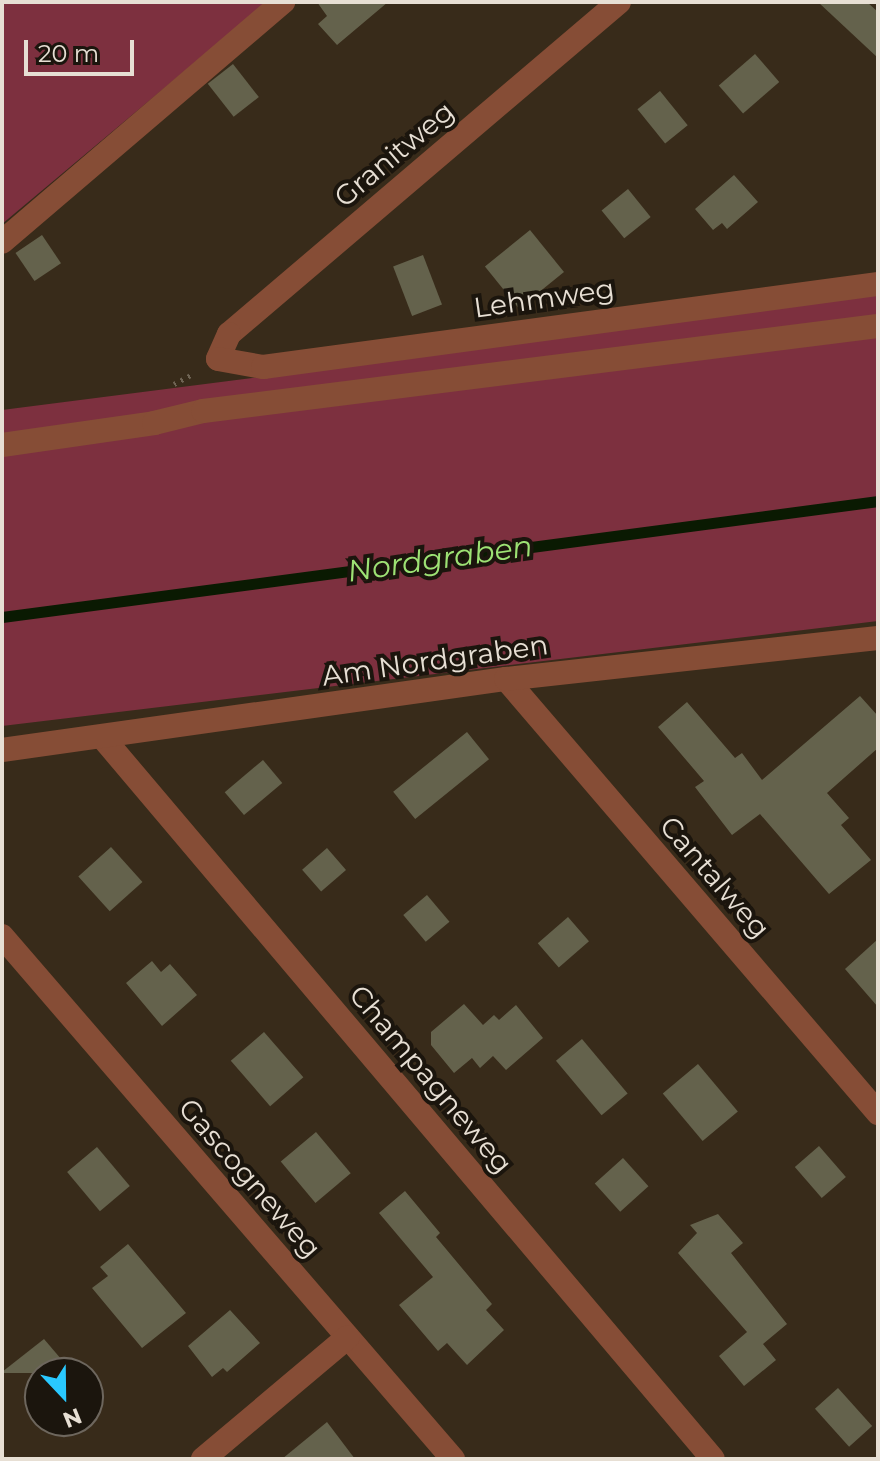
<!DOCTYPE html>
<style>
body{margin:0}
#map{position:relative;width:880px;height:1461px;overflow:hidden;background:#382b1a;font-family:Montserrat,sans-serif}
div>[style]{position:absolute}
.green>*{inset:0;background:#7d303f}
.stream>*{height:11px;margin:-5.5px;padding:0 5.5px;transform-origin:5.5px;border-radius:5.5px;background:#0a1a02}
.building>*{inset:0;background:#64624c;transform-origin:0 0}
.path>*{height:5px;margin-top:-2.5px;transform-origin:0;background:repeating-linear-gradient(90deg,#6f6454 0 2px,transparent 0 8px)}
.minor>*{height:24px;margin:-12px;padding:0 12px;transform-origin:12px;border-radius:12px;background:#864d36}
span{translate:-50% -50%;white-space:nowrap;text-align:center;line-height:1.15;-webkit-text-stroke:8px #1b150d;paint-order:stroke}
.street-label{font-size:28px;color:#e7dfd4}
.water-label{font-size:30px;color:#9de274;font-style:italic}
.frame{position:absolute;inset:0;border:4px solid #e7dfd4;pointer-events:none}
.north{position:absolute;left:24px;top:1357px;width:80px;height:80px;box-sizing:border-box;background:#1b150d;border:2px solid #6d665d;border-radius:50%;rotate:158deg;font-size:22px;font-weight:700;line-height:32px;text-align:center;color:#e7dfd4}
.north::after{content:'';display:block;margin:auto;width:28px;height:36px;background:#29c8ff;clip-path:polygon(50% 0,100% 100%,50% 72%,0 100%)}
.scale{position:absolute;left:24px;top:40px;width:110px;height:36px;box-sizing:border-box;border:4px solid #e7dfd4;border-top:0;padding-left:10px;font-size:24px;line-height:28px;white-space:nowrap;color:#e7dfd4;-webkit-text-stroke:6px #1b150d;paint-order:stroke}
</style>
<div id="map">
<div class="green">
<div style="clip-path:polygon(2px 2px,267px 2px,2px 224px)"></div>
<div style="clip-path:polygon(878px 279px,878px 621px,2px 726px,2px 410px,472px 350px)"></div>
</div>
<div class="stream">
<div style="left:2px;top:617px;width:884px;rotate:-7.54deg"></div>
</div>
<div class="building">
<div style="clip-path:polygon(317px 2px,388px 2px,337px 45px,318px 24px,327px 16px)"></div>
<div style="clip-path:polygon(818px 2px,867px 2px,878px 12px,878px 58px)"></div>
<div style="left:755px;top:54px;width:37px;height:48px;rotate:49deg"></div>
<div style="left:233px;top:64px;width:42px;height:32px;rotate:52deg"></div>
<div style="left:660px;top:91px;width:44px;height:29px;rotate:51deg"></div>
<div style="clip-path:polygon(734px 175px,758px 202px,727px 229px,722px 223px,713px 230px,695px 209px)"></div>
<div style="left:628px;top:189px;width:36px;height:34px;rotate:51deg"></div>
<div style="left:530px;top:230px;width:54px;height:58px;rotate:51deg"></div>
<div style="left:42px;top:235px;width:34px;height:32px;rotate:56deg"></div>
<div style="left:423px;top:255px;width:53px;height:32px;rotate:69deg"></div>
<div style="clip-path:polygon(860px 696px,878px 716px,878px 748px,827px 793px,849px 818px,841px 825px,871px 860px,829px 894px,760px 814px,732px 835px,695px 787px,704px 781px,658px 727px,687px 702px,735px 758px,742px 753px,762px 780px)"></div>
<div style="left:467px;top:732px;width:35px;height:95px;rotate:51deg"></div>
<div style="left:263px;top:760px;width:30px;height:50px;rotate:50deg"></div>
<div style="left:111px;top:847px;width:47px;height:44px;rotate:48deg"></div>
<div style="left:327px;top:848px;width:29px;height:33px;rotate:49deg"></div>
<div style="left:427px;top:895px;width:35px;height:31px;rotate:50deg"></div>
<div style="left:568px;top:917px;width:32px;height:40px;rotate:49deg"></div>
<div style="clip-path:polygon(878px 939px,878px 1007px,845px 969px)"></div>
<div style="clip-path:polygon(152px 961px,161px 972px,170px 964px,197px 995px,162px 1026px,126px 983px)"></div>
<div style="clip-path:polygon(464px 1004px,483px 1025px,494px 1015px,499px 1020px,516px 1005px,543px 1038px,506px 1070px,493px 1056px,480px 1068px,472px 1058px,454px 1073px,431px 1045px,431px 1032px)"></div>
<div style="left:264px;top:1032px;width:60px;height:44px;rotate:49deg"></div>
<div style="left:582px;top:1039px;width:71px;height:34px;rotate:50deg"></div>
<div style="left:698px;top:1064px;width:62px;height:46px;rotate:50deg"></div>
<div style="left:316px;top:1132px;width:54px;height:46px;rotate:50deg"></div>
<div style="left:819px;top:1146px;width:41px;height:32px;rotate:49deg"></div>
<div style="left:97px;top:1147px;width:51px;height:39px;rotate:50deg"></div>
<div style="left:623px;top:1158px;width:38px;height:38px;rotate:48deg"></div>
<div style="clip-path:polygon(405px 1191px,440px 1233px,436px 1237px,492px 1304px,486px 1310px,504px 1330px,467px 1365px,447px 1343px,438px 1351px,399px 1305px,433px 1277px,379px 1213px)"></div>
<div style="clip-path:polygon(718px 1214px,743px 1243px,731px 1253px,787px 1324px,763px 1344px,776px 1360px,744px 1386px,719px 1356px,747px 1332px,678px 1253px,697px 1233px,690px 1225px)"></div>
<div style="clip-path:polygon(128px 1244px,186px 1313px,142px 1348px,92px 1288px,108px 1276px,100px 1267px)"></div>
<div style="clip-path:polygon(230px 1310px,260px 1343px,227px 1372px,223px 1368px,212px 1377px,188px 1346px)"></div>
<div style="clip-path:polygon(44px 1339px,73px 1373px,2px 1373px,2px 1372px)"></div>
<div style="left:838px;top:1388px;width:51px;height:31px;rotate:48deg"></div>
<div style="clip-path:polygon(327px 1422px,355px 1459px,282px 1459px)"></div>
</div>
<div class="path">
<div style="left:174px;top:384px;width:21px;rotate:-28deg"></div>
</div>
<div class="minor">
<div style="left:619px;top:2px;width:512px;rotate:139.59deg"></div>
<div style="left:229px;top:334px;width:27px;rotate:114deg"></div>
<div style="left:218px;top:359px;width:46px;rotate:10.1deg"></div>
<div style="left:263px;top:367px;width:621px;rotate:-7.69deg"></div>
<div style="left:2px;top:242px;width:370px;rotate:-40.5deg"></div>
<div style="left:2px;top:445px;width:154px;rotate:-8.2deg"></div>
<div style="left:154px;top:423px;width:50px;rotate:-13.8deg"></div>
<div style="left:203px;top:411px;width:680px;rotate:-7.18deg"></div>
<div style="left:506px;top:679px;width:572px;rotate:49.4deg"></div>
<div style="left:103px;top:738px;width:944px;rotate:49.77deg"></div>
<div style="left:2px;top:750px;width:509px;rotate:-8.02deg"></div>
<div style="left:506px;top:679px;width:374px;rotate:-6.3deg"></div>
<div style="left:2px;top:936px;width:691px;rotate:49.23deg"></div>
<div style="left:203px;top:1459px;width:189px;rotate:-40.1deg"></div>
</div>
<div class="street-label">
<span style="left:394px;top:154px;rotate:-40deg">Granitweg</span>
<span style="left:544px;top:298px;rotate:-8deg">Lehmweg</span>
<span style="left:435px;top:660px;rotate:-8deg">Am Nordgraben</span>
<span style="left:715px;top:877px;rotate:49deg">Cantalweg</span>
<span style="left:431px;top:1079px;rotate:50deg">Champagneweg</span>
<span style="left:250px;top:1178px;rotate:49deg">Gascogneweg</span>
</div>
<div class="water-label">
<span style="left:440px;top:559px;rotate:-8deg">Nordgraben</span>
</div>
<div class="frame"></div>
<div class="north">N</div>
<div class="scale">20 m</div>
</div>
